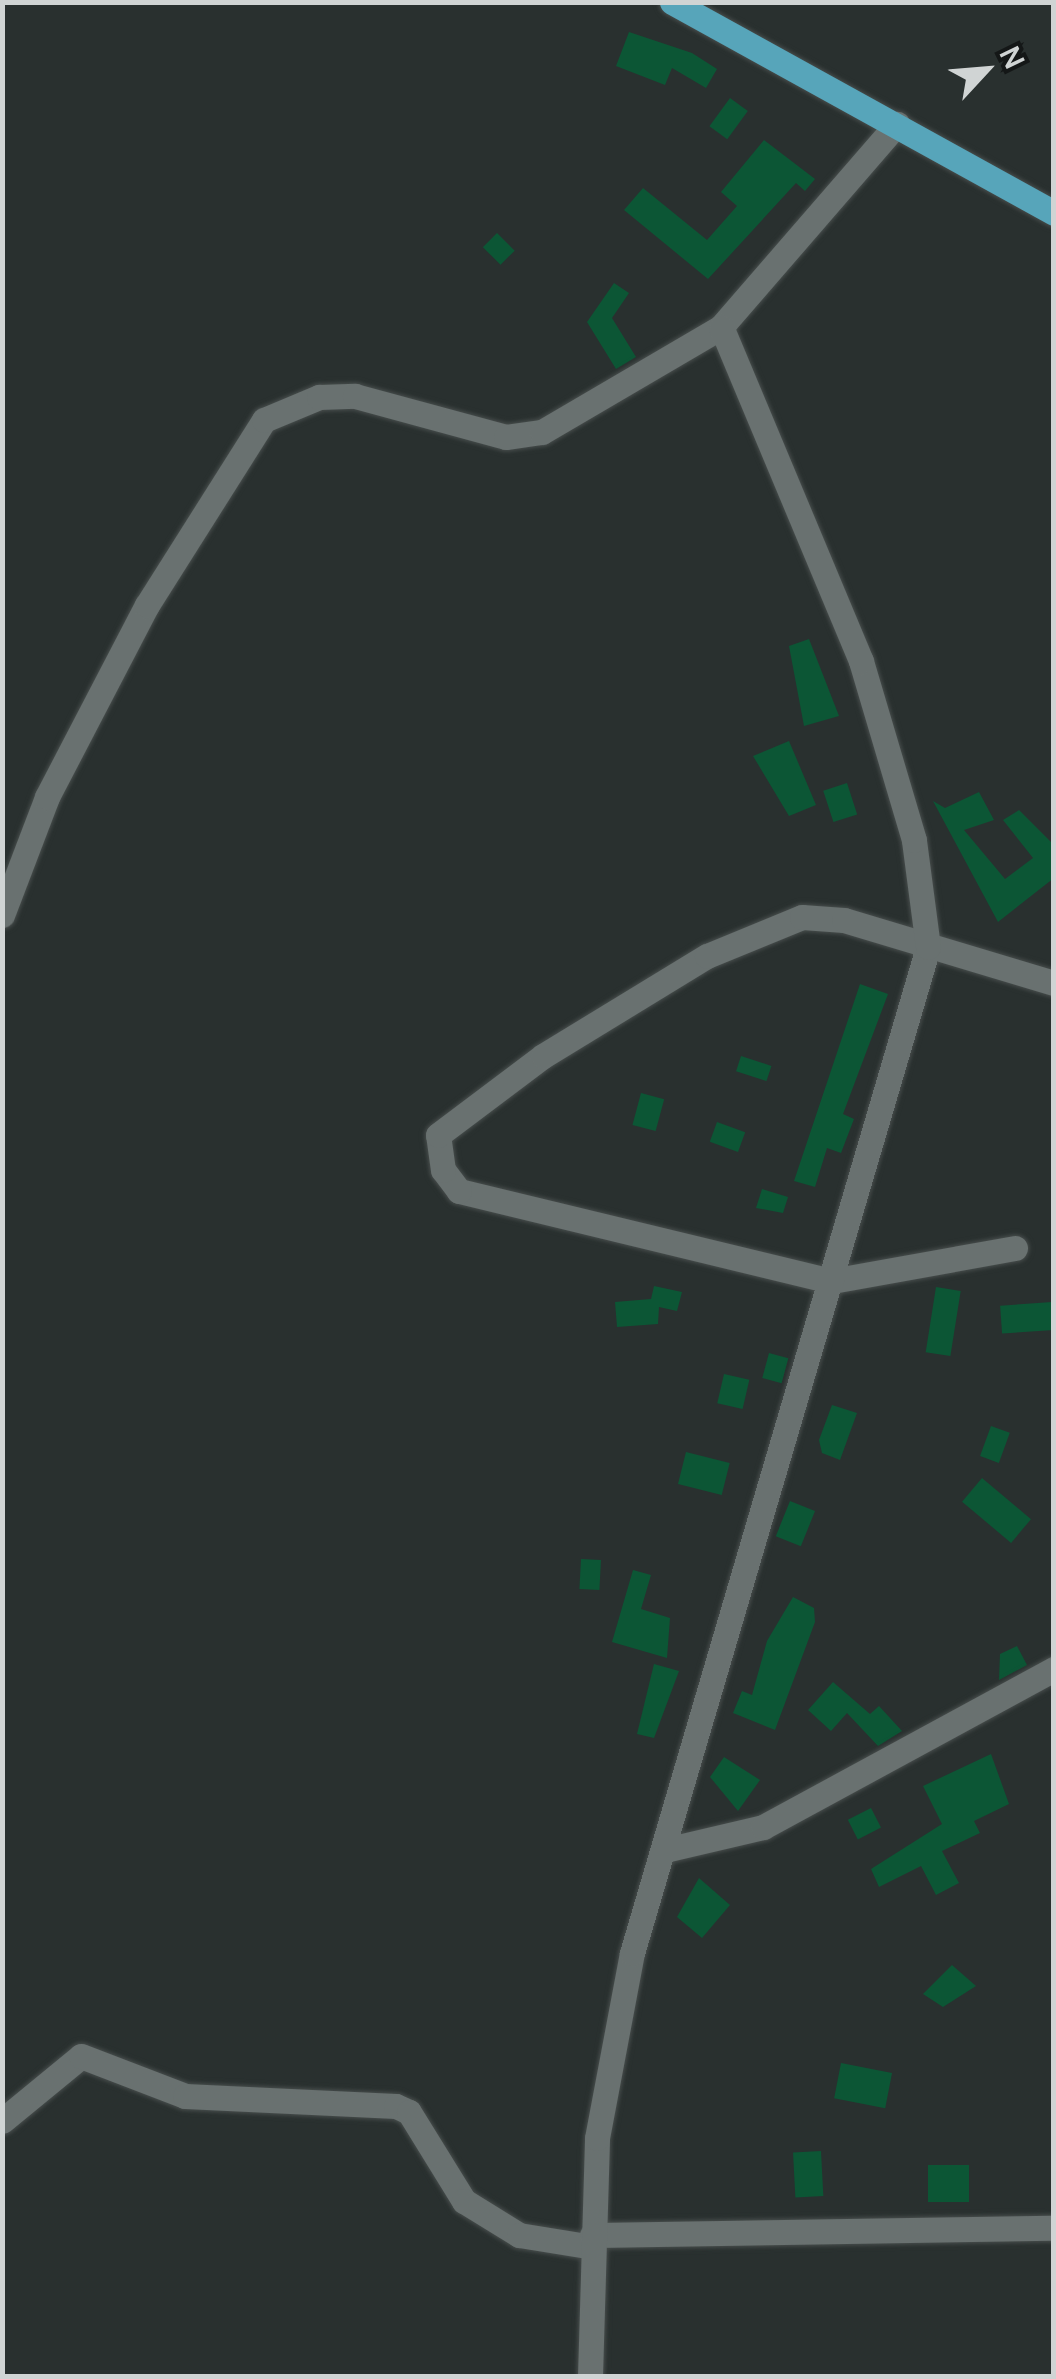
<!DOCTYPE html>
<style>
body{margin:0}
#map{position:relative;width:1056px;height:2379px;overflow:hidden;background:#29302f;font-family:Manrope,sans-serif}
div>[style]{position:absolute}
.building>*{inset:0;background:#0c5635;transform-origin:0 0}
.roads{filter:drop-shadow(0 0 2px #474d4c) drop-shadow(0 0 2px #474d4c)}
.minor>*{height:25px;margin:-12.5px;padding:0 12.5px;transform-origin:12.5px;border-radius:12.5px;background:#697170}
.major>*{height:25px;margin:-12.5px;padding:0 12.5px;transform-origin:12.5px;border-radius:12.5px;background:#57a5ba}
span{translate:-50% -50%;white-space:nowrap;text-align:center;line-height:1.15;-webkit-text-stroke:10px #141717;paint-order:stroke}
.frame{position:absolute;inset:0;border:5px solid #d0d4d4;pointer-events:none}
.north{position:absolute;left:936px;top:20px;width:100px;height:100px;-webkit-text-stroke:8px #141717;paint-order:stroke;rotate:64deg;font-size:28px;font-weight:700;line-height:40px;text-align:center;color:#d0d4d4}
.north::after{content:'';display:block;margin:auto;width:35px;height:45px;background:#d0d4d4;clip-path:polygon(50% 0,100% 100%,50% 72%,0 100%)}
</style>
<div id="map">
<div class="building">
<div style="clip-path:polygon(629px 32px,692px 53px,717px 69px,706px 88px,672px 68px,665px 85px,616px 66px)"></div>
<div style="left:730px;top:98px;width:22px;height:35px;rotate:36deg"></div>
<div style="clip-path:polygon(764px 140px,815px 179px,805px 191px,796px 183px,708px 279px,624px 210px,643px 188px,707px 240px,737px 206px,721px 192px)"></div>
<div style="left:497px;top:233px;width:25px;height:20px;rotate:45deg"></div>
<div style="clip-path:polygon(614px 283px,629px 293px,612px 318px,636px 357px,616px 369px,587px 322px)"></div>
<div style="clip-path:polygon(809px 639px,839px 716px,804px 726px,789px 646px)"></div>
<div style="clip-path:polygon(789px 741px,816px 805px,789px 816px,753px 756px)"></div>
<div style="left:847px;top:783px;width:33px;height:25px;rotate:72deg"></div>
<div style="clip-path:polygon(979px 792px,994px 820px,964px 830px,1005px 879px,1033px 858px,1003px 820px,1019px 810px,1054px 845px,1054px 878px,998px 922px,933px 801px,945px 808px)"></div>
<div style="clip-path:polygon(860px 984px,888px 994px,843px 1114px,854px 1119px,841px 1153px,827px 1148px,815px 1187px,794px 1181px)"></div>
<div style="left:741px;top:1056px;width:32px;height:16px;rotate:18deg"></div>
<div style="left:641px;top:1093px;width:24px;height:33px;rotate:15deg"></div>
<div style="left:717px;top:1122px;width:30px;height:21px;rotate:20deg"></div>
<div style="clip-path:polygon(762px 1189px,788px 1197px,783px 1213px,756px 1208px)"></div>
<div style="clip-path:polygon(654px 1286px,682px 1292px,677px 1311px,659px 1307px,658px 1324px,617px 1327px,615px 1302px,651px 1299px)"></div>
<div style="left:936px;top:1287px;width:25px;height:66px;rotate:9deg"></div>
<div style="left:1052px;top:1302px;width:28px;height:52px;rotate:86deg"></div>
<div style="left:769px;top:1353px;width:20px;height:26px;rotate:15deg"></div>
<div style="left:724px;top:1374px;width:26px;height:30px;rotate:13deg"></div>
<div style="clip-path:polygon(832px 1405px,857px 1413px,840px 1460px,822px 1453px,819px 1440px)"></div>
<div style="left:991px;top:1426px;width:20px;height:32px;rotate:20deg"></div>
<div style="left:686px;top:1452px;width:45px;height:33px;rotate:14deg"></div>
<div style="left:982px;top:1478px;width:64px;height:31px;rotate:40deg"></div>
<div style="left:790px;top:1501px;width:27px;height:38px;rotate:22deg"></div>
<div style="left:581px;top:1559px;width:20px;height:30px;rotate:3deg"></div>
<div style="clip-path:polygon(633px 1570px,651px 1575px,641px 1609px,670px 1618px,667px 1658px,612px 1642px)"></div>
<div style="clip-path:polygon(793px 1597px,814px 1608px,815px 1622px,775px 1730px,733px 1713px,742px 1691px,752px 1695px,767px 1641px)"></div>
<div style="clip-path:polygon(1017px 1646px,1027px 1665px,999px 1680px,1000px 1654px)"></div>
<div style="clip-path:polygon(654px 1664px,679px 1671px,654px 1738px,637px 1734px)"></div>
<div style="clip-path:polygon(833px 1682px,870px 1714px,879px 1706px,902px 1731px,878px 1746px,847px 1713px,831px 1731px,808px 1710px)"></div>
<div style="clip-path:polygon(991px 1754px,1009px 1804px,974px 1821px,980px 1833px,942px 1851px,959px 1883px,936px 1895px,921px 1866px,879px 1887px,871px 1869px,942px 1824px,923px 1786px)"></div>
<div style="clip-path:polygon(724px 1757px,760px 1780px,738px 1811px,710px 1777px)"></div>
<div style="left:871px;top:1808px;width:22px;height:26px;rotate:63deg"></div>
<div style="clip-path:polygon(699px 1878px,730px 1905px,702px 1938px,677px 1917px)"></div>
<div style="clip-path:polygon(952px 1965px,976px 1986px,943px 2007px,923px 1994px)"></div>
<div style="left:841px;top:2063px;width:52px;height:36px;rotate:11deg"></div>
<div style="left:821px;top:2151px;width:45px;height:28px;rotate:87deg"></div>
<div style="left:928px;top:2165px;width:41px;height:37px"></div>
</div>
<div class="roads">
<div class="minor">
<div style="left:2px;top:915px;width:126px;rotate:-69.1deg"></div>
<div style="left:47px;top:797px;width:216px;rotate:-62.5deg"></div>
<div style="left:147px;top:605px;width:219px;rotate:-57.7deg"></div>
<div style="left:264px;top:420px;width:60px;rotate:-22.7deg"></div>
<div style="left:319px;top:397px;width:36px;rotate:-2deg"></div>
<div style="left:355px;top:396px;width:156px;rotate:15.2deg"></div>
<div style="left:506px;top:437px;width:36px;rotate:-8deg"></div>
<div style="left:542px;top:432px;width:208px;rotate:-30.4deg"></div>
<div style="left:721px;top:327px;width:269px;rotate:-49.1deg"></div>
<div style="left:1015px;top:1248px;width:187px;rotate:169.8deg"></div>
<div style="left:831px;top:1281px;width:383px;rotate:-166.4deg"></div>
<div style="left:459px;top:1191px;width:26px;rotate:-127deg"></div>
<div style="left:443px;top:1170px;width:35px;rotate:-98deg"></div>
<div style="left:438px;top:1135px;width:131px;rotate:-37deg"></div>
<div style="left:543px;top:1056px;width:192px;rotate:-31.4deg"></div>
<div style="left:707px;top:956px;width:103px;rotate:-22.3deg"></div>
<div style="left:802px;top:917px;width:42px;rotate:4.1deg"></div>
<div style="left:844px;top:920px;width:219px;rotate:16.7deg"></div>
<div style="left:665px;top:1850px;width:101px;rotate:-13.2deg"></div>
<div style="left:763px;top:1827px;width:331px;rotate:-28.5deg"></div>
<div style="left:2px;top:2121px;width:102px;rotate:-39.4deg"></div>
<div style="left:81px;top:2056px;width:111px;rotate:21deg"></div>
<div style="left:185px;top:2096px;width:211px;rotate:2.7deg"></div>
<div style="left:396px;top:2106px;width:14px;rotate:25deg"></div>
<div style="left:409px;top:2112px;width:105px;rotate:58.3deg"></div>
<div style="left:464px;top:2201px;width:65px;rotate:31.7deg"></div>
<div style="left:519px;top:2235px;width:75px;rotate:9.2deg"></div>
<div style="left:592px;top:2235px;width:462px;rotate:-0.9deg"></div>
<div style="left:590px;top:2376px;width:238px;rotate:-88.3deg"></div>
<div style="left:597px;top:2138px;width:188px;rotate:-79.3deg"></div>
<div style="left:632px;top:1953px;width:1049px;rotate:-73.6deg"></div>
<div style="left:928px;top:947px;width:108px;rotate:-97.5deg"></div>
<div style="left:914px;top:840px;width:187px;rotate:-106.5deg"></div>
<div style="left:861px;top:661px;width:362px;rotate:-112.7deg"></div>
</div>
<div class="major">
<div style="left:672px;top:2px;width:436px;rotate:28.9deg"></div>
</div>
</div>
<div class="frame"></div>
<div class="north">N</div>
</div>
